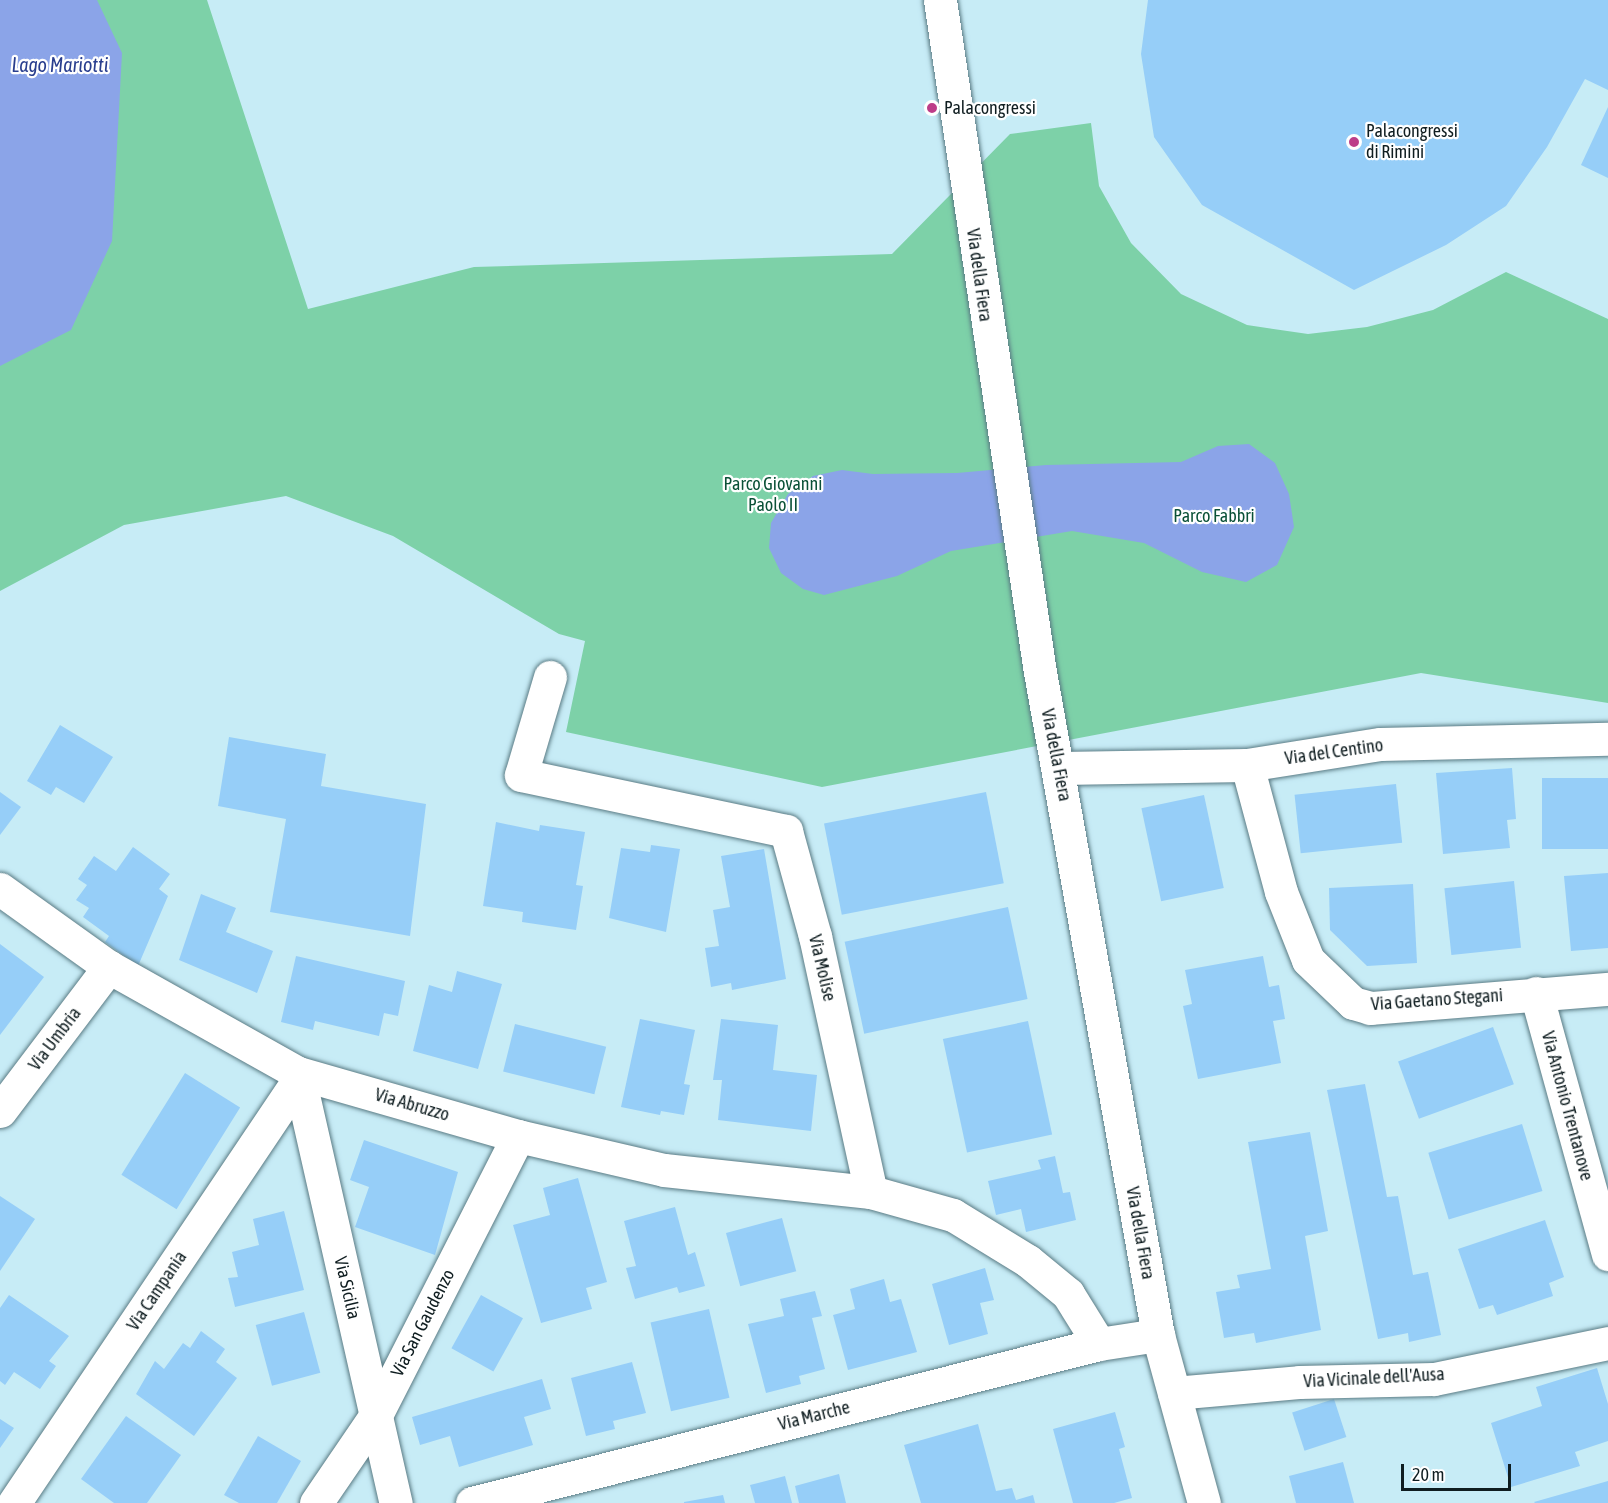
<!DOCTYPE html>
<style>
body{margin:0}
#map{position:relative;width:1608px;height:1503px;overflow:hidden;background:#c7ecf6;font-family:"Asap Condensed",sans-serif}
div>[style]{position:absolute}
.green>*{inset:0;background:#7dd1a8}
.water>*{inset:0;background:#8ba4e8}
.building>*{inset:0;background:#96cef8;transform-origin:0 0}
.roads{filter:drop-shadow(0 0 2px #5a7b84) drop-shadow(0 0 2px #5a7b84)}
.minor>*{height:33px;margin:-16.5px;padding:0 16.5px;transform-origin:16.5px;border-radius:16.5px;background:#fff}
.dots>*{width:16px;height:16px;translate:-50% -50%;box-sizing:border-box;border:3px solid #fff;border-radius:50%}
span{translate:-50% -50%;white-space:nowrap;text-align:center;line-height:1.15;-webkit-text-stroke:4.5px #fff;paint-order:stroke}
.poi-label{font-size:18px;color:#0f1d20}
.left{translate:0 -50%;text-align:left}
.street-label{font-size:18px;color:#0f1d20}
.park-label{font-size:18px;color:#0a5137}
.water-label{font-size:20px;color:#293e8e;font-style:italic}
.scale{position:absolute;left:1401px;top:1464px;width:110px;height:27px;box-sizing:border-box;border:3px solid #0f1d20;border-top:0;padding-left:8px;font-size:18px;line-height:21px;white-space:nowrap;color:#0f1d20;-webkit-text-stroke:4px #fff;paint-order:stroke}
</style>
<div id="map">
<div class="green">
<div style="clip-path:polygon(0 0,207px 0,308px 309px,474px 267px,892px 254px,1010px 134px,1091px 123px,1099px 186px,1131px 243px,1181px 294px,1247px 325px,1308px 334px,1367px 327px,1433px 310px,1506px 272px,1608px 319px,1608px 703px,1421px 673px,822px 787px,566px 732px,585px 641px,559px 634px,393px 536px,286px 496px,124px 525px,0 591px)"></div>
</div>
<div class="water">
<div style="clip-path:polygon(0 0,97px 0,122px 53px,112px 241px,71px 330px,0 366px)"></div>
<div style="clip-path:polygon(1249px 444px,1275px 463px,1289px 494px,1294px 527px,1277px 565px,1246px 582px,1202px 572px,1144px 543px,1072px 531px,951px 551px,897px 576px,824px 595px,803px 589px,781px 573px,769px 548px,771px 523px,788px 494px,813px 476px,842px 470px,873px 474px,957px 473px,1046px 465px,1181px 462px,1218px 446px)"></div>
</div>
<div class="building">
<div style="clip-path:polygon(1148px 0,1608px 0,1608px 90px,1585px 79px,1547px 147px,1506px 206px,1446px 245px,1354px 290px,1202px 205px,1154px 137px,1141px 54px)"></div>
<div style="clip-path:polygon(1608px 107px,1608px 178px,1581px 165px)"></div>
<div style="clip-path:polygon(60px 725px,113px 757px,84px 803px,56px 787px,51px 795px,27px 781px)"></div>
<div style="clip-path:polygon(229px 737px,326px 754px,321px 786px,426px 804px,410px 936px,270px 912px,286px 819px,218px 806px)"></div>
<div style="clip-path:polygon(1512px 768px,1516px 819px,1507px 820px,1510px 848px,1443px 854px,1436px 773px)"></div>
<div style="left:1608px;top:778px;width:71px;height:66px;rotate:90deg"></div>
<div style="left:1396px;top:784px;width:59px;height:102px;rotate:84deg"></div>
<div style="clip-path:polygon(0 792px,21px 807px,0 835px)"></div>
<div style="left:986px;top:792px;width:93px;height:165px;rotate:79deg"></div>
<div style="left:1204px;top:795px;width:95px;height:64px;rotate:78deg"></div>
<div style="clip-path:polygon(496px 822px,539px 831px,540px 825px,585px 832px,576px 885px,583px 886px,576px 930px,522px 922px,523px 912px,483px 906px)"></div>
<div style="clip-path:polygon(651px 845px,680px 849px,666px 932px,609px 918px,621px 848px,650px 852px)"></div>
<div style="clip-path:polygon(133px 847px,170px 874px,159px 889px,168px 896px,138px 966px,105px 942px,109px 936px,83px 917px,89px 908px,76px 900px,87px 885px,78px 879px,94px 856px,116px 871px)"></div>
<div style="clip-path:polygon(764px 849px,786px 979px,732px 990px,731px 983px,711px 987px,705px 948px,719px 946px,713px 910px,730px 907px,721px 856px)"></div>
<div style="clip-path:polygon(1608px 873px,1608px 948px,1571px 951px,1564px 876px)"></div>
<div style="left:1514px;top:881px;width:67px;height:70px;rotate:84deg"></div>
<div style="clip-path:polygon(1413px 884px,1417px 963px,1367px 966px,1330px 930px,1329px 888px)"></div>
<div style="clip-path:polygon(201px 894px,236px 908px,226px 932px,273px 951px,257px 993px,179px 960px)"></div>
<div style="left:1008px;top:907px;width:94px;height:167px;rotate:78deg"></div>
<div style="clip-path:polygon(0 944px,44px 977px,0 1035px)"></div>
<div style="clip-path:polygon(296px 956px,405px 981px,398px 1016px,384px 1013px,379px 1036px,315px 1021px,313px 1030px,281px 1022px)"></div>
<div style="clip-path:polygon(1263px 956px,1269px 987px,1279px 985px,1285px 1019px,1273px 1021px,1281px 1063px,1198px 1079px,1183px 1006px,1192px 1004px,1185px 970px)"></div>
<div style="clip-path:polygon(457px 971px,502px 984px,478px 1069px,413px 1051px,429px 985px,452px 992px)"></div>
<div style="clip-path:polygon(640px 1019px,695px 1030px,684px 1084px,690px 1085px,684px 1115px,661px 1111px,660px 1115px,621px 1107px)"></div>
<div style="clip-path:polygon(721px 1019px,778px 1025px,773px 1070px,817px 1075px,811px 1131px,718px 1120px,722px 1080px,713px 1080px)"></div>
<div style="left:1028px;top:1021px;width:116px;height:87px;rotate:78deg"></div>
<div style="left:515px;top:1024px;width:94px;height:49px;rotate:14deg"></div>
<div style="left:1493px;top:1027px;width:61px;height:101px;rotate:70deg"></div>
<div style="left:185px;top:1073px;width:65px;height:120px;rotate:32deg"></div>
<div style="clip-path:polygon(1365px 1084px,1387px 1197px,1398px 1196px,1413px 1275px,1428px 1272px,1441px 1335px,1409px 1342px,1408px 1333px,1378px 1339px,1327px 1090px)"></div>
<div style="left:1522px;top:1124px;width:70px;height:98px;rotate:73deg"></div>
<div style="clip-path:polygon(1310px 1132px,1328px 1231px,1305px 1236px,1321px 1330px,1256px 1343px,1254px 1333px,1224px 1338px,1216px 1292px,1240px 1288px,1237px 1275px,1271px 1269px,1248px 1142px)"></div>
<div style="clip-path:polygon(364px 1140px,458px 1172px,435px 1255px,355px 1227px,369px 1187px,350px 1180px)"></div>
<div style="clip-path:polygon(1055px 1156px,1063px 1193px,1070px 1192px,1076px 1220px,1026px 1232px,1021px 1209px,996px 1215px,988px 1181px,1041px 1169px,1038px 1160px)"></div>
<div style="clip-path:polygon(578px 1178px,607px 1282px,586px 1288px,592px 1309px,541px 1323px,513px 1225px,550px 1215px,543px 1188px)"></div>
<div style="clip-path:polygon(0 1196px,35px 1219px,0 1271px)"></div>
<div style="clip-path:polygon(675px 1207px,688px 1255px,695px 1252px,705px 1286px,679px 1293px,677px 1287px,635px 1299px,626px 1268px,636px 1266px,624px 1221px)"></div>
<div style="clip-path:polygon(284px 1211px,304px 1290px,235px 1307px,228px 1278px,238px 1277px,232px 1252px,259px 1245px,253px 1219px)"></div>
<div style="left:782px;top:1218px;width:55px;height:58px;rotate:75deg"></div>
<div style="clip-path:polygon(1545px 1220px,1564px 1277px,1549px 1283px,1553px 1296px,1497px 1315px,1493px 1305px,1479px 1309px,1458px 1249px)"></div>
<div style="clip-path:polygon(985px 1268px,994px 1300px,980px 1303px,988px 1334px,949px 1345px,932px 1284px)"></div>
<div style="clip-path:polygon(884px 1279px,890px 1302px,901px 1299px,917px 1352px,848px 1370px,833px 1315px,855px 1309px,850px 1289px)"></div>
<div style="clip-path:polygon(815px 1291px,822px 1316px,812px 1318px,825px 1369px,799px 1376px,801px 1384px,766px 1393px,748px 1324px,784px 1316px,780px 1299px)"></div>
<div style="clip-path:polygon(9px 1295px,69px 1336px,49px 1361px,56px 1366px,40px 1389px,14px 1372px,5px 1385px,0 1381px,0 1308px)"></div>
<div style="left:481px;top:1295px;width:48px;height:61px;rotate:29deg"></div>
<div style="left:709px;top:1309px;width:91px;height:60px;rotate:77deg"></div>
<div style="left:304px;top:1312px;width:63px;height:50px;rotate:75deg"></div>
<div style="clip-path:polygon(201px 1331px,225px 1349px,216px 1362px,237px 1378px,194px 1436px,136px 1394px,155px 1361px,164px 1369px,183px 1343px,190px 1348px)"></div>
<div style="clip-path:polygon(632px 1362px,646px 1413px,613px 1421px,615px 1429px,586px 1436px,571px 1378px)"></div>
<div style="clip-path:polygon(1597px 1368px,1608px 1404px,1608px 1441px,1575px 1452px,1580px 1466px,1511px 1487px,1491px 1423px,1542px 1406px,1536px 1387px)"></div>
<div style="clip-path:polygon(542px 1379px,551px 1409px,524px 1417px,533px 1445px,459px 1467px,450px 1436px,420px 1445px,412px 1417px)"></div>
<div style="left:1334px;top:1399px;width:40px;height:44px;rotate:72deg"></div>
<div style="clip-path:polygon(1115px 1412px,1125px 1447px,1119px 1449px,1132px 1498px,1114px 1503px,1073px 1503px,1053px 1429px)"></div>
<div style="clip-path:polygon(126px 1416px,181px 1455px,147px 1503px,114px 1503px,81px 1479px)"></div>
<div style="clip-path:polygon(0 1419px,14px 1428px,0 1448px)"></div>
<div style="clip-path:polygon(978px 1424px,996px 1491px,1012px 1488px,1016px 1500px,1033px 1495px,1035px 1503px,921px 1503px,904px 1445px)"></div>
<div style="clip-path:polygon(258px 1436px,301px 1461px,277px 1503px,239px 1503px,224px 1495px)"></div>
<div style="clip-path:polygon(1343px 1462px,1354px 1503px,1296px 1503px,1289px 1476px)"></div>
<div style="clip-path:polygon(839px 1474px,846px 1503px,799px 1503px,795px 1486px)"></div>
<div style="clip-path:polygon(785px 1476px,792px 1503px,755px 1503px,750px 1485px)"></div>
<div style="clip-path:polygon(1608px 1481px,1608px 1503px,1535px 1503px,1534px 1502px)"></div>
<div style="clip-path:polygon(723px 1495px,725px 1503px,684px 1503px,684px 1502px)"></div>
</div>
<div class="roads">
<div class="minor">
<div style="left:940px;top:0;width:679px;rotate:81.54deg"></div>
<div style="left:1040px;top:672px;width:673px;rotate:79.91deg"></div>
<div style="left:1158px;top:1335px;width:174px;rotate:74.7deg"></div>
<div style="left:550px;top:677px;width:102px;rotate:106.5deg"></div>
<div style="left:521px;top:775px;width:271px;rotate:11.9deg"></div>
<div style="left:786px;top:831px;width:109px;rotate:74.6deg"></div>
<div style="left:815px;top:936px;width:262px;rotate:77.7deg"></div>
<div style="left:1247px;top:765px;width:131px;rotate:75deg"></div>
<div style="left:1281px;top:892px;width:73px;rotate:68.3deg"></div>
<div style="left:1308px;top:960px;width:62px;rotate:43.7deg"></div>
<div style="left:1353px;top:1003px;width:18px;rotate:16deg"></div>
<div style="left:1370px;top:1008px;width:239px;rotate:-4.6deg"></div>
<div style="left:1060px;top:768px;width:187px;rotate:-0.9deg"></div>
<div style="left:1247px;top:765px;width:135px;rotate:-9deg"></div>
<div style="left:1380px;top:744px;width:228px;rotate:-1.3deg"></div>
<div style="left:0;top:889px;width:134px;rotate:35.6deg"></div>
<div style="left:109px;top:967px;width:217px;rotate:29.3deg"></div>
<div style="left:298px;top:1073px;width:229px;rotate:16deg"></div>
<div style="left:518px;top:1136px;width:150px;rotate:13.1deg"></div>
<div style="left:664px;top:1170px;width:208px;rotate:6.1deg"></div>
<div style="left:871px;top:1192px;width:85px;rotate:15.7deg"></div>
<div style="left:953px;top:1215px;width:88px;rotate:31.5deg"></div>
<div style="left:1028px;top:1261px;width:52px;rotate:39.5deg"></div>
<div style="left:1068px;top:1294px;width:59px;rotate:58.2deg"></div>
<div style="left:1536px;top:993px;width:271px;rotate:74.6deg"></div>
<div style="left:298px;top:1073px;width:441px;rotate:77.2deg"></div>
<div style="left:0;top:1111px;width:181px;rotate:-52.9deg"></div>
<div style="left:1174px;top:1393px;width:125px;rotate:-5deg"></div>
<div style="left:1299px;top:1382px;width:135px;rotate:-1.3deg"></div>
<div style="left:1434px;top:1379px;width:178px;rotate:-11.7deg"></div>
<div style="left:14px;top:1503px;width:511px;rotate:-56.09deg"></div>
<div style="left:316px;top:1503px;width:107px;rotate:-55.7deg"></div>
<div style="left:376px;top:1415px;width:313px;rotate:-63deg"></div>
<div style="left:472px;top:1503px;width:647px;rotate:-14.23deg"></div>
<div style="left:1099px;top:1344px;width:60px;rotate:-8.7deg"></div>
</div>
</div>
<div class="dots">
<div style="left:932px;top:108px;background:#bd3d89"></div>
<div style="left:1354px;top:142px;background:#bd3d89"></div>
</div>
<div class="poi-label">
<span class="left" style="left:944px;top:108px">Palacongressi</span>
<span class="left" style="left:1366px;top:142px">Palacongressi<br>di Rimini</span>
</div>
<div class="street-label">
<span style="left:979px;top:275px;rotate:82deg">Via della Fiera</span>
<span style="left:1334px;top:752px;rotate:-8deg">Via del Centino</span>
<span style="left:1056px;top:755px;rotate:79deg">Via della Fiera</span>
<span style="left:822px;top:968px;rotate:77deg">Via Molise</span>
<span style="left:1437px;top:1000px;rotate:-4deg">Via Gaetano Stegani</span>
<span style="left:55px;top:1039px;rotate:-53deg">Via Umbria</span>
<span style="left:412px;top:1105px;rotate:16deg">Via Abruzzo</span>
<span style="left:1567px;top:1106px;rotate:75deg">Via Antonio Trentanove</span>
<span style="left:1140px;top:1233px;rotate:80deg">Via della Fiera</span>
<span style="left:347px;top:1288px;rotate:77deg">Via Sicilia</span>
<span style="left:157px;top:1291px;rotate:-56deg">Via Campania</span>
<span style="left:423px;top:1323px;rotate:-63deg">Via San Gaudenzo</span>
<span style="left:1374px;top:1378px;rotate:-3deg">Via Vicinale dell'Ausa</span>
<span style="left:814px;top:1416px;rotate:-14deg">Via Marche</span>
</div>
<div class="park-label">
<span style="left:773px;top:495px">Parco Giovanni<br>Paolo II</span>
<span style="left:1214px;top:516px">Parco Fabbri</span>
</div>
<div class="water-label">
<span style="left:60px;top:64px">Lago Mariotti</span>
</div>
<div class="scale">20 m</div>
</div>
